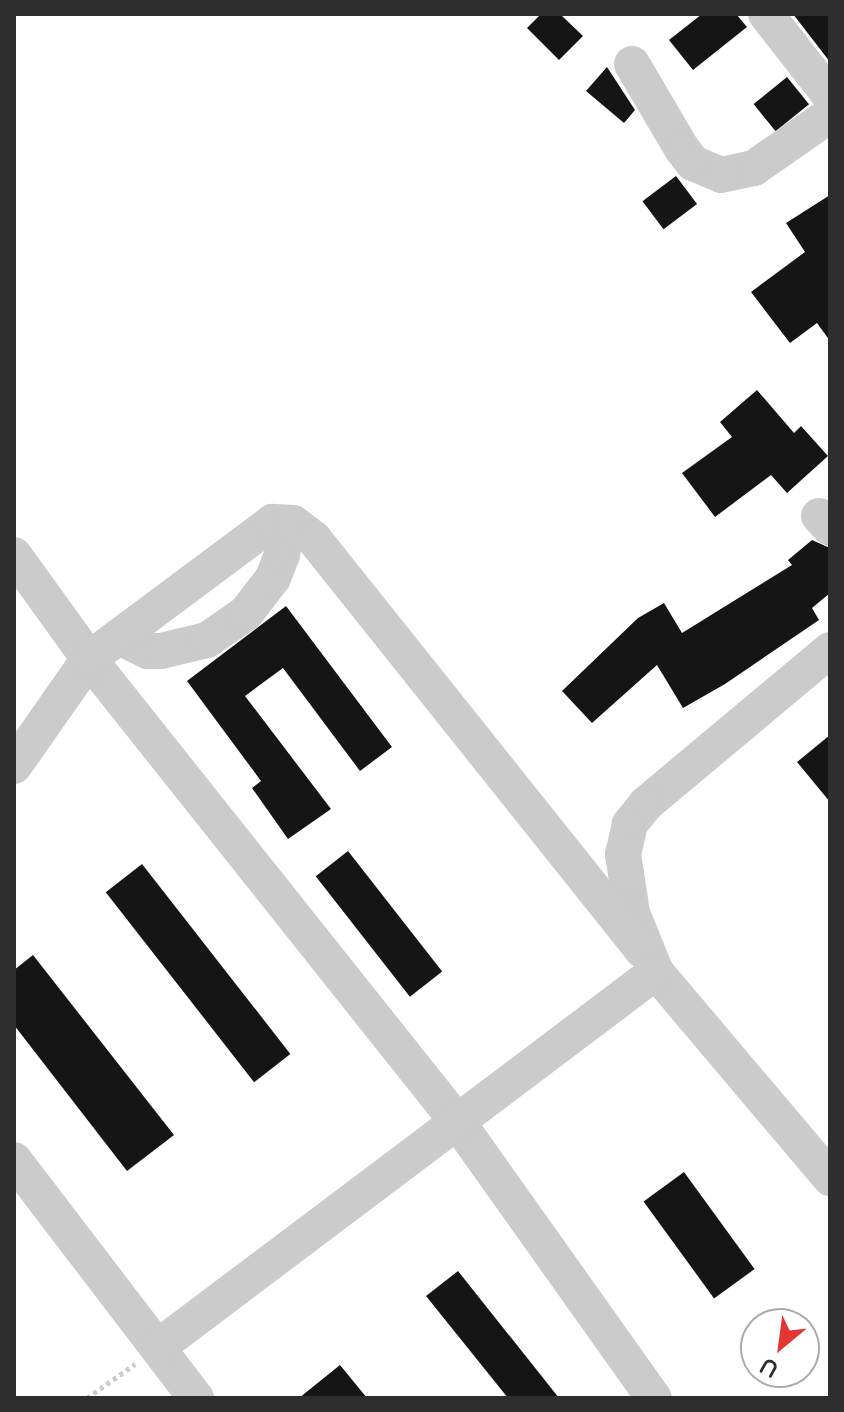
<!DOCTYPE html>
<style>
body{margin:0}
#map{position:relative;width:844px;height:1412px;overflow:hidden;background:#fff;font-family:"Varela Round",sans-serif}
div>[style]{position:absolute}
.building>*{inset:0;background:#151515;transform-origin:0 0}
.path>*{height:5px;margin-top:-2.5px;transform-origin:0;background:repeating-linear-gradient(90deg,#cbcbcb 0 4px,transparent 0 8px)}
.minor>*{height:36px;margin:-18px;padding:0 18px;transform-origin:18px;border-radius:18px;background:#cbcbcb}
span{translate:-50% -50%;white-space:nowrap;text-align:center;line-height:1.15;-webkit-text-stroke:8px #fff;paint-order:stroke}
.frame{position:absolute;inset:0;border:16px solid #2e2e2e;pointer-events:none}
.north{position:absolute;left:740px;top:1308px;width:80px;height:80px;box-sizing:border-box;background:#fff;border:2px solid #ababab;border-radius:50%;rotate:209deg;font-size:22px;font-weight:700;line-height:32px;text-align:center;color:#2e2e2e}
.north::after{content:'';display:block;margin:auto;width:28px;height:36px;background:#e13634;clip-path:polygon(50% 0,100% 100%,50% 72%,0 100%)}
</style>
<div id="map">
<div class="building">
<div style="clip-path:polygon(541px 14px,560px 14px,583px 36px,559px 60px,527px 28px)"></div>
<div style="clip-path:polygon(702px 14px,736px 14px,747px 27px,693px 70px,669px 40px)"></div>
<div style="clip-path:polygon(793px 14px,830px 14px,830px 62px)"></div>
<div style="clip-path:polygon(607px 67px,635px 110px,624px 123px,586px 91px)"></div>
<div style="left:787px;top:77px;width:35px;height:43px;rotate:51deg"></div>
<div style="left:676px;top:176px;width:35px;height:42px;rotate:53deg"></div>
<div style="clip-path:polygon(830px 195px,830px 341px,817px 323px,790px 343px,751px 292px,805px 252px,786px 223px)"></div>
<div style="clip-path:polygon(757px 390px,794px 433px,801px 426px,828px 456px,787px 493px,771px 475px,715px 517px,682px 473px,732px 437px,720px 422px)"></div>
<div style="clip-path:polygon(812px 540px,830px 548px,830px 593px,812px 608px,819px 620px,725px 684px,683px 708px,657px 665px,592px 723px,562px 691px,638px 618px,664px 603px,682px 633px,792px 565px,788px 560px)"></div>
<div style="clip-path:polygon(286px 606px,392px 747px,360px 771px,283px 668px,245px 696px,331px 809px,288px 839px,252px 788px,261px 781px,187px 681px)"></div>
<div style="clip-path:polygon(830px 735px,830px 802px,797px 762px)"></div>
<div style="left:348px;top:851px;width:153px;height:41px;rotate:52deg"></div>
<div style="left:142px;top:864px;width:241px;height:46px;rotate:52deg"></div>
<div style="clip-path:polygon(33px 955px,174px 1135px,127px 1171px,14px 1025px,14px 970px)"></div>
<div style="left:684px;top:1172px;width:120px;height:50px;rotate:54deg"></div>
<div style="clip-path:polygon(458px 1271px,559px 1398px,508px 1398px,426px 1296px)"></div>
<div style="clip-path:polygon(340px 1365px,367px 1398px,299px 1398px)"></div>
</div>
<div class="path">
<div style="left:87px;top:1398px;width:59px;rotate:-35.3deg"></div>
</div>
<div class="minor">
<div style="left:766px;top:14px;width:104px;rotate:52deg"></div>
<div style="left:632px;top:64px;width:99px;rotate:59.5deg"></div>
<div style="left:682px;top:149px;width:18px;rotate:52deg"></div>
<div style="left:693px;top:163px;width:30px;rotate:23deg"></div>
<div style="left:721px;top:175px;width:34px;rotate:-12deg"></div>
<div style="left:754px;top:168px;width:93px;rotate:-34.9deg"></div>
<div style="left:819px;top:516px;width:16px;rotate:47deg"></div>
<div style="left:14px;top:555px;width:128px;rotate:54.2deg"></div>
<div style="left:89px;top:659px;width:594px;rotate:51.49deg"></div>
<div style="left:459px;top:1124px;width:336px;rotate:54.6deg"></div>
<div style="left:119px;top:637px;width:32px;rotate:26deg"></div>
<div style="left:148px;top:651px;width:13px"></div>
<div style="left:161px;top:651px;width:47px;rotate:-13.4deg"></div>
<div style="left:207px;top:640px;width:47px;rotate:-34.7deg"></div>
<div style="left:246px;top:613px;width:44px;rotate:-52.4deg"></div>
<div style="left:273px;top:578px;width:25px;rotate:-69deg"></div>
<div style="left:282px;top:555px;width:11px;rotate:-80deg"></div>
<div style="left:284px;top:544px;width:25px;rotate:-117deg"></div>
<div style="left:830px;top:650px;width:240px;rotate:140.1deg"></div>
<div style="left:646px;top:804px;width:26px;rotate:129deg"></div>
<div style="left:630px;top:824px;width:31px;rotate:103deg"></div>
<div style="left:623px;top:854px;width:60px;rotate:81.3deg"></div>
<div style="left:632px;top:913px;width:64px;rotate:67.9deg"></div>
<div style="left:656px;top:972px;width:270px;rotate:49.8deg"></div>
<div style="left:14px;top:766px;width:131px;rotate:-55deg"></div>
<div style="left:89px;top:659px;width:229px;rotate:-36.7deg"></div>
<div style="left:273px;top:522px;width:20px;rotate:3deg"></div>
<div style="left:293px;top:523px;width:26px;rotate:37deg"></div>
<div style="left:314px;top:539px;width:527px;rotate:51.39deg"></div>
<div style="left:14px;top:1160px;width:300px;rotate:52.6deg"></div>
<div style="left:158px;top:1347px;width:623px;rotate:-36.98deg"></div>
</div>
<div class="frame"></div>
<div class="north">U</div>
</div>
